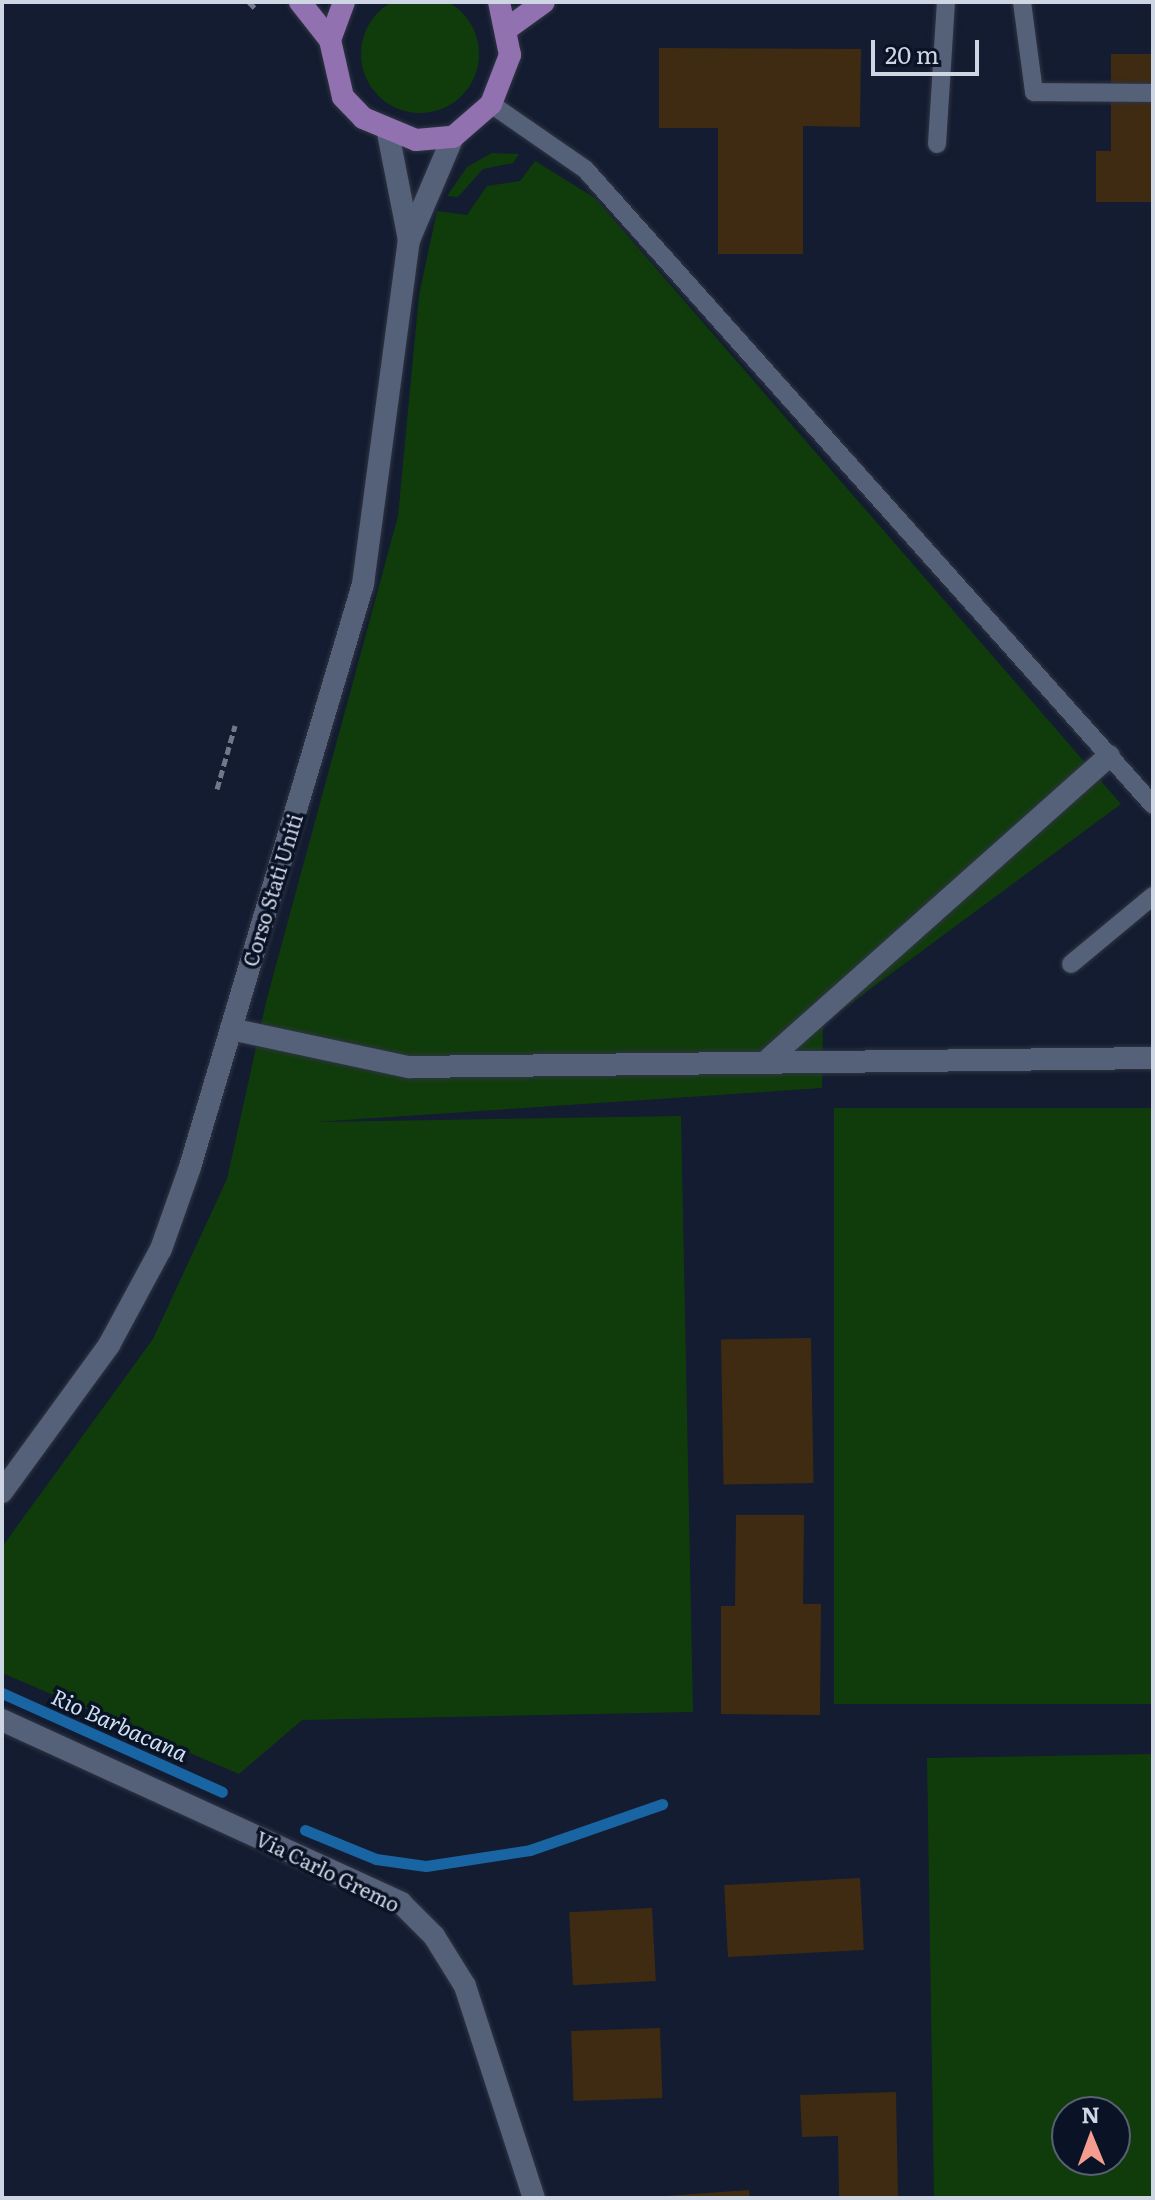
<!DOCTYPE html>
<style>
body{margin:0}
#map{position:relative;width:1155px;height:2200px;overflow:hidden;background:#131c30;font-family:Literata,serif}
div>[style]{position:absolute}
.green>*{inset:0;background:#103c0b;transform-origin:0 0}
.round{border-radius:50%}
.stream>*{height:11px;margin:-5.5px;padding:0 5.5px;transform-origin:5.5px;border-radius:5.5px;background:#1964a3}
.building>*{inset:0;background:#3f2b11;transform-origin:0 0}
.path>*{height:5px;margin-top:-2.5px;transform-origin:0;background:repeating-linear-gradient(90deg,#707889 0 8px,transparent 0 12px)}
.roads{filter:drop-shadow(0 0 2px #2f3444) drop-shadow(0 0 2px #2f3444)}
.service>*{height:18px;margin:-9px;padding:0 9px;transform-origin:9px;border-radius:9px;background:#556179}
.minor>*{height:22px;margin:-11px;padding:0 11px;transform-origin:11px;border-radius:11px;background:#556179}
.primary>*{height:22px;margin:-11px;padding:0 11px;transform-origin:11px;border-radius:11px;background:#9171af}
span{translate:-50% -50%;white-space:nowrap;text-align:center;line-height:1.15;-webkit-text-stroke:7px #0a1326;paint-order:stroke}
.street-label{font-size:20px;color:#ced5e3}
.water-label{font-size:22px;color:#d0e1f3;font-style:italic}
.frame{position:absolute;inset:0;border:4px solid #ced5e3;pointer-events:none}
.north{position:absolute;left:1051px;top:2096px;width:80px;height:80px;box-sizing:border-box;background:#0a1326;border:2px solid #586172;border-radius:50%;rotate:359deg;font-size:22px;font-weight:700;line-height:32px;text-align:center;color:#ced5e3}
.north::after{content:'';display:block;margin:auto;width:28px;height:36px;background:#f59c91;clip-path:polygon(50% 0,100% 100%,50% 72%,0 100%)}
.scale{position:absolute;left:871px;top:40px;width:108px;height:36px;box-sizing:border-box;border:4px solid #ced5e3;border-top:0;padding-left:10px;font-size:24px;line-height:28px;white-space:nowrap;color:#ced5e3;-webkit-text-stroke:6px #0a1326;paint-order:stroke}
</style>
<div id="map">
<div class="green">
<div class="round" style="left:361px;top:-5px;width:118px;height:118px"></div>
<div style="clip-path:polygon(492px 153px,519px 154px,513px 163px,483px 169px,458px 197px,447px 196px,467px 167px)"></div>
<div style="clip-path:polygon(535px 161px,595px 198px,1121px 804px,823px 1024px,822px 1088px,315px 1122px,681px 1116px,693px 1712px,302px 1720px,239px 1774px,2px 1673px,2px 1547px,153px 1339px,227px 1179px,266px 1002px,398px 516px,419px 295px,437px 211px,467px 215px,487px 186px,520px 181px)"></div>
<div style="left:1153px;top:1108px;width:596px;height:319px;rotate:90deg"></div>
<div style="clip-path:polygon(evenodd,1153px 1754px,1153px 2198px,934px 2198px,927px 1758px,1153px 1754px,1115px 2112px,1115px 2160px,1067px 2160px,1067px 2112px,1115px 2112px)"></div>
</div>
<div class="stream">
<div style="left:2px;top:1693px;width:241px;rotate:24.2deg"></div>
<div style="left:305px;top:1830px;width:77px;rotate:22.2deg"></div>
<div style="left:376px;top:1859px;width:50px;rotate:8deg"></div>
<div style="left:426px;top:1866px;width:105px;rotate:-8.7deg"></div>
<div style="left:530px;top:1850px;width:140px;rotate:-19.2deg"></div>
</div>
<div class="building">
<div style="clip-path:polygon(659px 48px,861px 49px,860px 127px,803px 126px,803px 254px,718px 254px,718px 128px,659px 128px)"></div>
<div style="clip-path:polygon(1111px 54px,1153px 54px,1153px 202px,1096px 202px,1096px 151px,1111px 151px)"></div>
<div style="left:811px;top:1338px;width:145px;height:90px;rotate:89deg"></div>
<div style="clip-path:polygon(736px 1515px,804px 1515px,803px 1604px,821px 1604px,820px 1715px,721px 1714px,721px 1606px,735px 1606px)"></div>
<div style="left:860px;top:1878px;width:72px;height:136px;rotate:87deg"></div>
<div style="left:652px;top:1908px;width:73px;height:83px;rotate:87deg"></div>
<div style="left:660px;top:2028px;width:70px;height:89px;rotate:88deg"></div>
<div style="clip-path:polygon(896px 2092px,898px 2198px,839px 2198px,838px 2136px,802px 2137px,800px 2095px)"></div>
<div style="clip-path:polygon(749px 2190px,750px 2198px,666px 2198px,665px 2196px)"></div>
</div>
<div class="path">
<div style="left:249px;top:2px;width:8px;rotate:45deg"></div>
<div style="left:217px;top:789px;width:66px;rotate:-74.1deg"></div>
</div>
<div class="roads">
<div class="service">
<div style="left:1022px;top:2px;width:91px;rotate:82.4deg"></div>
<div style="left:1034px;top:92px;width:119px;rotate:0.5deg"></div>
<div style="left:491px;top:104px;width:114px;rotate:34.7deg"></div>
<div style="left:585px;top:169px;width:853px;rotate:48.23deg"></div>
<div style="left:937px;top:144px;width:142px;rotate:-86.4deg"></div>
<div style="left:1071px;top:964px;width:107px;rotate:-39.7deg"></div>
</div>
<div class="minor">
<div style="left:388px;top:133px;width:109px;rotate:78.9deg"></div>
<div style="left:231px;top:1029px;width:182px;rotate:12.1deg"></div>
<div style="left:409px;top:1067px;width:744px;rotate:-0.69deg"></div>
<div style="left:770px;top:1058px;width:454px;rotate:-41.7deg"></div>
<div style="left:2px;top:1492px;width:182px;rotate:-53.9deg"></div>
<div style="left:109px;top:1345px;width:109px;rotate:-61.6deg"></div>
<div style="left:161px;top:1249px;width:87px;rotate:-70.5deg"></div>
<div style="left:190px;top:1167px;width:608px;rotate:-73.47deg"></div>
<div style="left:363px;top:584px;width:347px;rotate:-82.4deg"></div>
<div style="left:409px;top:240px;width:112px;rotate:-66.9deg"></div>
<div style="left:2px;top:1720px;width:439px;rotate:24.6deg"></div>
<div style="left:401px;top:1903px;width:47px;rotate:45deg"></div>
<div style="left:434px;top:1936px;width:59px;rotate:58.2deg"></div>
<div style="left:465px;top:1986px;width:223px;rotate:72deg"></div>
</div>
<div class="primary">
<div style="left:300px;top:2px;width:48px;rotate:51.7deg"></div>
<div style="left:344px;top:2px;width:40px;rotate:110.2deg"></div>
<div style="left:330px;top:40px;width:58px;rotate:77.2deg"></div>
<div style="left:343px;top:97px;width:29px;rotate:46deg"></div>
<div style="left:363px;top:118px;width:57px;rotate:22.5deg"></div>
<div style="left:416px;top:140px;width:37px;rotate:-5deg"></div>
<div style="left:453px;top:137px;width:50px;rotate:-41deg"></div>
<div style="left:491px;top:104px;width:53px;rotate:-68.8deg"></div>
<div style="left:510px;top:55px;width:54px;rotate:-101.7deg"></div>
<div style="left:508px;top:28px;width:44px;rotate:-35.8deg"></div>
</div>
</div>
<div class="street-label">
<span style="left:272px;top:890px;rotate:-73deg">Corso Stati Uniti</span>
<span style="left:328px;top:1871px;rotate:26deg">Via Carlo Gremo</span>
</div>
<div class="water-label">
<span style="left:120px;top:1724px;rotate:24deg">Rio Barbacana</span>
</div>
<div class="frame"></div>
<div class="north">N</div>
<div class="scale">20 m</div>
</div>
